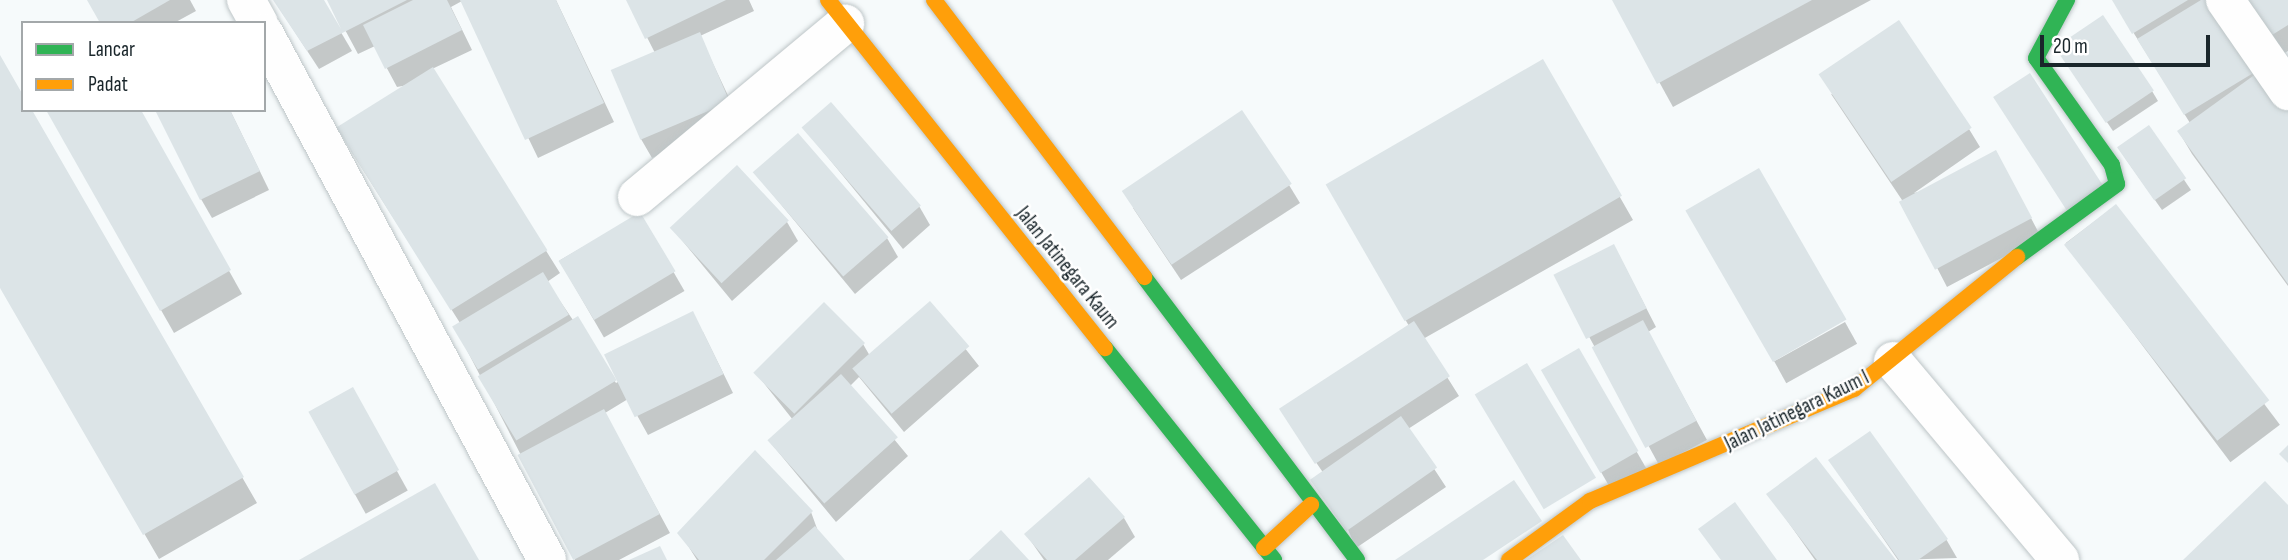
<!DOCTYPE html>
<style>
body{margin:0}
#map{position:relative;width:2288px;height:560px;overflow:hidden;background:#f6fafb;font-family:"Sofia Sans Condensed",sans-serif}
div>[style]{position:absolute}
.shadow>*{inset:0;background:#0003;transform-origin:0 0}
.building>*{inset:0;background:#dce4e7;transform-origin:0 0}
.roads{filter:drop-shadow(0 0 2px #bdc5c7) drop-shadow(0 0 2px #bdc5c7)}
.street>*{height:38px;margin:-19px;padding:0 19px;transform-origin:19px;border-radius:19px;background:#fefefe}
.fast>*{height:16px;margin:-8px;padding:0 8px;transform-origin:8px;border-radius:8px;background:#30b455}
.slow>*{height:16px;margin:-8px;padding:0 8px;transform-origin:8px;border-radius:8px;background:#ff9f0a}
span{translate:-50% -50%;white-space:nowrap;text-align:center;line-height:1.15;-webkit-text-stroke:5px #fff;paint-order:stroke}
.street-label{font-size:21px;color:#1a262b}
.legend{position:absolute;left:21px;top:21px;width:245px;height:91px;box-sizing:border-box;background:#fff;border:2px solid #a3a8aa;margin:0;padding:9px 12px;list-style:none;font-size:21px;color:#1a262b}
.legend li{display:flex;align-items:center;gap:14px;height:35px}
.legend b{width:35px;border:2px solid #a3a8aa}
.scale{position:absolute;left:2040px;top:35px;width:170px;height:32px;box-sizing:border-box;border:4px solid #1a262b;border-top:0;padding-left:9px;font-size:21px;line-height:24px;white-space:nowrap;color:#1a262b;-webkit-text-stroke:5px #fff;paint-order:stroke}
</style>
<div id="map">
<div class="shadow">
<div style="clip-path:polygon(89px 0,190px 0,196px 11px,174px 23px,102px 23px)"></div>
<div style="clip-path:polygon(274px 0,322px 0,352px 51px,319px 69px)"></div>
<div style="clip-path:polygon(329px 0,556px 0,614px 122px,538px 158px,462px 1px,451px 7px,472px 50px,432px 69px,560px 273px,547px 282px,616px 383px,703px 332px,733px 393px,648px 435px,628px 399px,605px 413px,670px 533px,619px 560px,575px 560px,455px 327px,460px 323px,351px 151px,408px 85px,397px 87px,375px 46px,358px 54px)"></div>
<div style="clip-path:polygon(628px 0,749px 0,754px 11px,700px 36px,740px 121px,652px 158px,641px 139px,655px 53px)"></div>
<div style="clip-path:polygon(1614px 0,1871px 0,1673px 107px)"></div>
<div style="clip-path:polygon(2113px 0,2215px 0,2288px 104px,2288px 286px,2192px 154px,2179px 132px,2190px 123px)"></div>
<div style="clip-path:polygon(2239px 0,2288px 0,2288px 51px,2276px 58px)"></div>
<div style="clip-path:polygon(0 59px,23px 110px,30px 110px,257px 503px,159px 559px,0 285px)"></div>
<div style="clip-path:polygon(2064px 59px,2152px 91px,2158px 101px,2113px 131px)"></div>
<div style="clip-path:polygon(1542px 61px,1633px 220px,1423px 339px,1459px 396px,1408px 429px,1446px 487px,1356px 548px,1322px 471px,1293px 429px,1409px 326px,1327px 185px)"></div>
<div style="clip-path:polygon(1831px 94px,1969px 129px,1980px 147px,1914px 193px,2006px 171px,2041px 237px,1947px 287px,1902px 200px)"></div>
<div style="clip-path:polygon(48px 110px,139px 110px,242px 294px,174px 333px)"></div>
<div style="clip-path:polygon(230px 110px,269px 190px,212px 218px,201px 199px)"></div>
<div style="clip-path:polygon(803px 127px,919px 206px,930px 225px,903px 249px)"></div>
<div style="clip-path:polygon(2148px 127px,2191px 190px,2162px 210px,2125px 158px)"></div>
<div style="clip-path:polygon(755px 173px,887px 238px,898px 257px,855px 294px)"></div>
<div style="clip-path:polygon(1289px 185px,1300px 203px,1181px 280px,1133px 208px)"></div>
<div style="left:2115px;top:206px;width:274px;height:62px;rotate:53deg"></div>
<div style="left:640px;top:214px;width:89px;height:93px;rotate:60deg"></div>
<div style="clip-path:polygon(787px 222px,798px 241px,732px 301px,671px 227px)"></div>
<div style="clip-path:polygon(1624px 265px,1656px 327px,1648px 332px,1707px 440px,1659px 465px,1556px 276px)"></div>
<div style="clip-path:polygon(930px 304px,979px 366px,904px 432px,859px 377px,850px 386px,908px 456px,836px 522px,770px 442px,793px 420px,755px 372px,863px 344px,870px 356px)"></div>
<div style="left:1845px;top:322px;width:25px;height:81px;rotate:61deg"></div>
<div style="left:1578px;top:350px;width:139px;height:41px;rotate:60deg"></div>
<div style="left:352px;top:390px;width:115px;height:48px;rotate:61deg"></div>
<div style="clip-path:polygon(1830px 461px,1946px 539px,1957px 558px,1898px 560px)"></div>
<div style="clip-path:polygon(1769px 495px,1893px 560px,1815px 560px)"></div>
<div style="clip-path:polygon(811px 512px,819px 534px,842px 560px,697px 560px,680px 533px)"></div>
<div style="clip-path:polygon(1124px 518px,1135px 537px,1108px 560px,1044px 560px,1026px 534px)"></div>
</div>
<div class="building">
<div style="clip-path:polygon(87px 0,170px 0,130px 23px,100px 23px)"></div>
<div style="clip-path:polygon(273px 0,324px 0,341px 29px,327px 0,407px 0,307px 51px)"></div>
<div style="clip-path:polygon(413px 0,447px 0,462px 30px,385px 69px,363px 25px)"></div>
<div style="clip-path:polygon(460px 0,556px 0,604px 103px,525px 140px)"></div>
<div style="clip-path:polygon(626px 0,726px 0,645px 39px)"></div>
<div style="clip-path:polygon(1612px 0,1812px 0,1657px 84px)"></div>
<div style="clip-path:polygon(2112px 0,2188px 0,2132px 34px)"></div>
<div style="clip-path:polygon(2201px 0,2211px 0,2255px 72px,2184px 115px,2137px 39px)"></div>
<div style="clip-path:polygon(2239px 0,2288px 0,2288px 25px,2264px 40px)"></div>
<div style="left:2103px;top:15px;width:91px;height:58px;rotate:56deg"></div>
<div style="left:1899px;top:20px;width:130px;height:97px;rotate:56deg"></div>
<div style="left:700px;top:32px;width:76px;height:97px;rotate:67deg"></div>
<div style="clip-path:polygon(0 55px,23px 95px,23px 110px,32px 110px,244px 477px,143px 535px,0 288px)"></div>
<div style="left:1543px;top:59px;width:158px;height:251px;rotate:60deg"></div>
<div style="left:433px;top:67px;width:216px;height:114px;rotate:58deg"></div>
<div style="clip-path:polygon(2264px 68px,2288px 101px,2288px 284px,2177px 131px)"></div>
<div style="left:2030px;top:73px;width:135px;height:44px;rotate:57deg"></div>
<div style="left:831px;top:102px;width:137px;height:39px;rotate:49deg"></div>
<div style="clip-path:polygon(46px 110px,141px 110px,231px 270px,160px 311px)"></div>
<div style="clip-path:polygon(155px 110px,230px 110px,260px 171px,200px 200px)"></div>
<div style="left:1242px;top:110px;width:89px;height:145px;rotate:56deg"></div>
<div style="left:2149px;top:125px;width:65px;height:39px;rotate:55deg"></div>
<div style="left:798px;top:133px;width:138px;height:60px;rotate:49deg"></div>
<div style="left:1996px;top:150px;width:77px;height:110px;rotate:62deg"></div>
<div style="left:737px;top:165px;width:76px;height:92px;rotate:47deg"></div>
<div style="left:1759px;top:168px;width:175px;height:85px;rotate:60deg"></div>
<div style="left:2116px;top:204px;width:249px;height:66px;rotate:52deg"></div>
<div style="left:640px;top:212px;width:69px;height:95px;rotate:59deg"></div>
<div style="left:1614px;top:244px;width:72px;height:68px;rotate:63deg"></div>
<div style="left:543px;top:272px;width:50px;height:106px;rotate:59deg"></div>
<div style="left:930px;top:301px;width:60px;height:103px;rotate:49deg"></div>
<div style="left:824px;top:302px;width:58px;height:100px;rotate:45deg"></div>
<div style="left:693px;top:311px;width:70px;height:99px;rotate:64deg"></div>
<div style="left:578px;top:316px;width:75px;height:117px;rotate:59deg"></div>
<div style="left:1643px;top:320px;width:114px;height:58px;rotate:62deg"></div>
<div style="left:1414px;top:321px;width:66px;height:161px;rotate:57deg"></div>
<div style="left:1579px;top:348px;width:119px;height:44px;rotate:60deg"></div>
<div style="left:1527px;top:363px;width:134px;height:61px;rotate:59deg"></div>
<div style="left:841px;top:374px;width:85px;height:99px;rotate:48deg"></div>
<div style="left:353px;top:387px;width:95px;height:51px;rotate:61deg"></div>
<div style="left:604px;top:409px;width:119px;height:98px;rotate:62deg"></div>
<div style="left:1401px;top:416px;width:63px;height:111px;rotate:55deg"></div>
<div style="clip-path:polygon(1870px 431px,1948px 539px,1918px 560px,1899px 560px,1828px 460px)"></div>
<div style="clip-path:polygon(2288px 445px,2288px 463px,2279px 454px)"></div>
<div style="clip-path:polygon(755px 450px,813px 511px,764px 560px,699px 560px,677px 533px)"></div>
<div style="clip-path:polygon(1816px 457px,1896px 560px,1817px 560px,1766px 494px)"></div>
<div style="clip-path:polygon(1089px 477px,1125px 517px,1075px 560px,1047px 560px,1024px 534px)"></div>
<div style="clip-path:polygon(1514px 480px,1542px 521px,1483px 560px,1395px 560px)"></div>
<div style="clip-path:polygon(2265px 481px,2288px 505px,2288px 560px,2183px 560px)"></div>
<div style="clip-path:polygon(435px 483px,479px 560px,299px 560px)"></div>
<div style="clip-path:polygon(1735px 502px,1777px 560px,1721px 560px,1698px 529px)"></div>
<div style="clip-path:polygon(815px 526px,845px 560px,776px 560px)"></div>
<div style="clip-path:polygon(1001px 530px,1029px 560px,969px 560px)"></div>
<div style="clip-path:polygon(1563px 535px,1581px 560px,1526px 560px)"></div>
<div style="clip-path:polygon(660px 546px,667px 560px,629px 560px)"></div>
</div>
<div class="roads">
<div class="street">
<div style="left:246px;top:0;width:26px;rotate:61deg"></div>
<div style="left:2225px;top:0;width:111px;rotate:55.3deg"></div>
<div style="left:264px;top:33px;width:598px;rotate:61.76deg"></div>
<div style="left:637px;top:197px;width:271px;rotate:-39.8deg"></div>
<div style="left:1893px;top:361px;width:260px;rotate:50deg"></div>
</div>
<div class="fast">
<div style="left:2017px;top:257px;width:124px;rotate:-36.1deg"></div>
<div style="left:2117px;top:184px;width:20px;rotate:-105deg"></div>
<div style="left:2112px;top:165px;width:131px;rotate:-125.4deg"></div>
<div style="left:2036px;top:58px;width:66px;rotate:-61.9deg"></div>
<div style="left:1144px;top:277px;width:354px;rotate:53deg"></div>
<div style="left:1105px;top:348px;width:271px;rotate:51.4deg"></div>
</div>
<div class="slow">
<div style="left:828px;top:0;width:445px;rotate:51.5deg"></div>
<div style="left:934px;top:0;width:348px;rotate:52.8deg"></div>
<div style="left:1264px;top:548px;width:64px;rotate:-42.5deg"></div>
<div style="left:1509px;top:560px;width:100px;rotate:-36.1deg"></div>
<div style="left:1590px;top:501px;width:287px;rotate:-23deg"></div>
<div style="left:1854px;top:389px;width:210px;rotate:-39deg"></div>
</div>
</div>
<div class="street-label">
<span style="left:1067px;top:268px;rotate:51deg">Jalan Jatinegara Kaum</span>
<span style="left:1797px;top:411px;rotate:-26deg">Jalan Jatinegara Kaum I</span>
</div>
<ul class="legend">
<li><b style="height:9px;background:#30b455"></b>Lancar</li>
<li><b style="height:9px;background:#ff9f0a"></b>Padat</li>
</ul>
<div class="scale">20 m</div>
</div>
